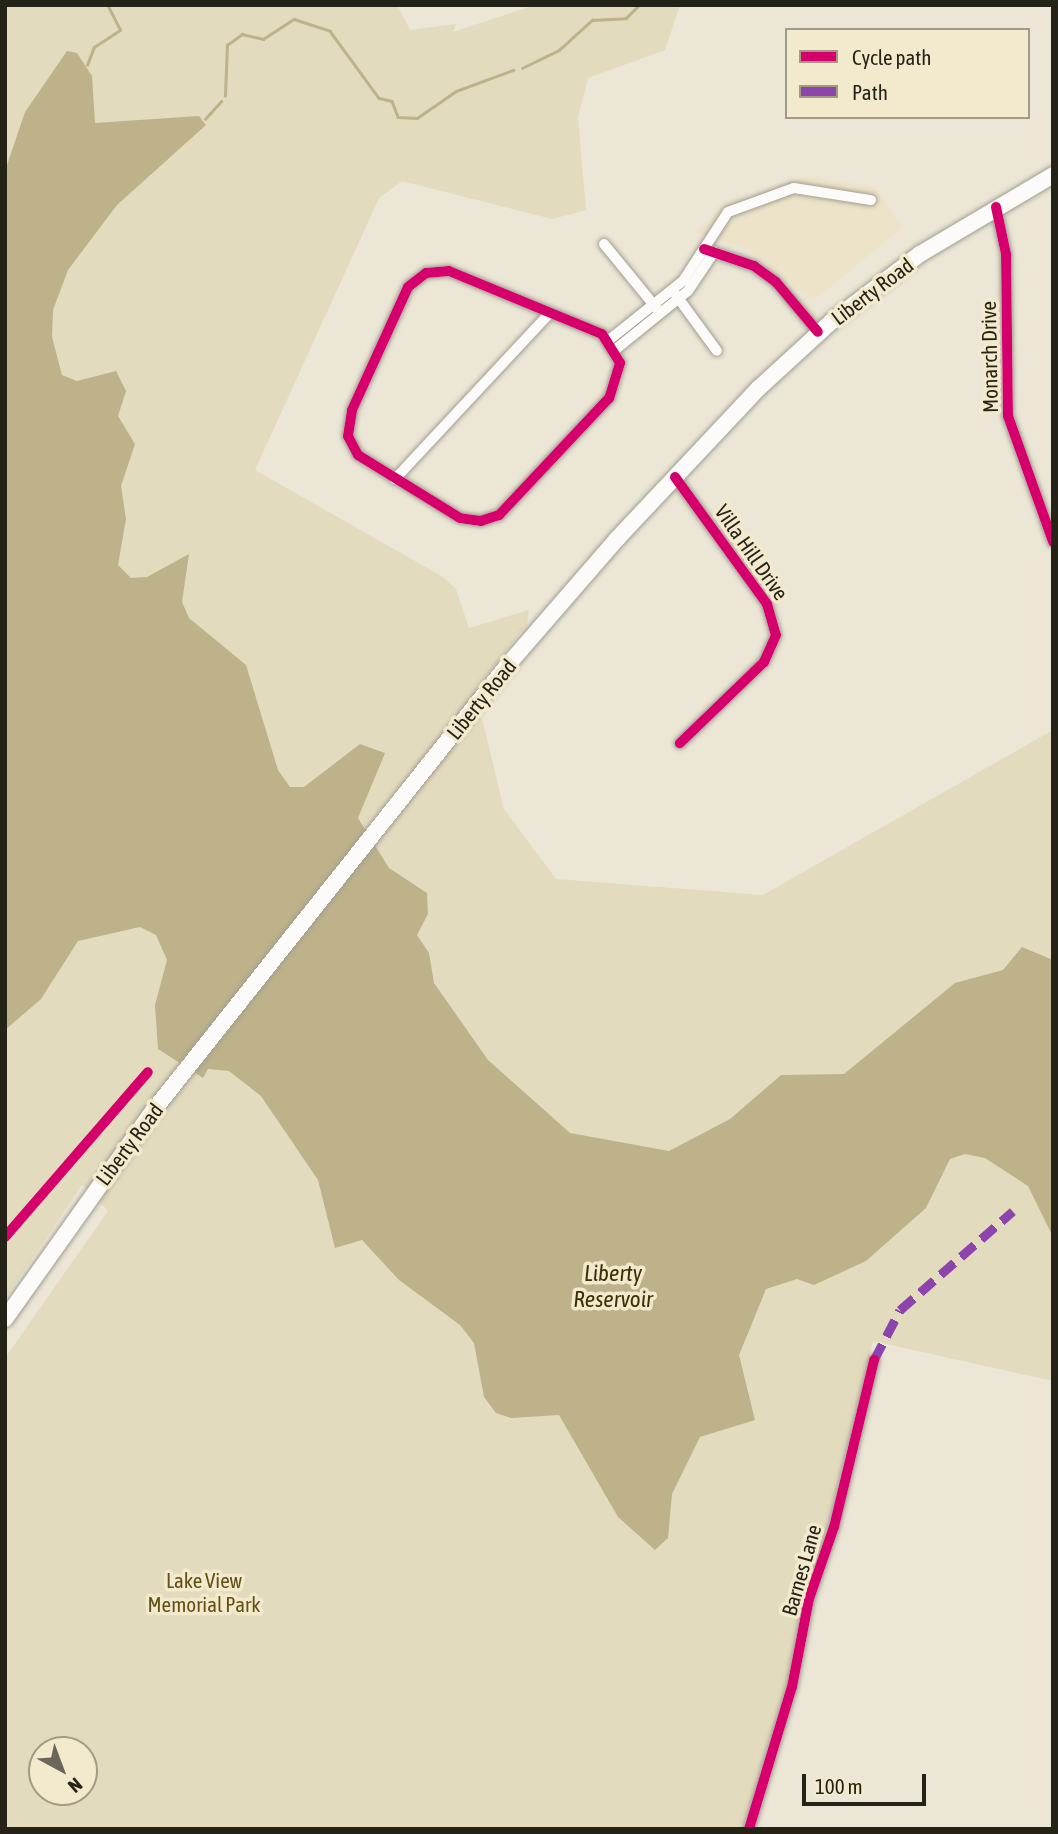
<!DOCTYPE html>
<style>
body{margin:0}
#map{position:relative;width:1058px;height:1834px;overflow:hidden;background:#ebe6d5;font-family:"Asap Condensed",sans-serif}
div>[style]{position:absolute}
.built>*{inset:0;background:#ece3c8}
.green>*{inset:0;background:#e3dbbe}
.water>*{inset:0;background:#bdb28a}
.stream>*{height:2.5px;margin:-1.25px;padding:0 1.25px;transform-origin:1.25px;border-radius:1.25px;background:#bdb28a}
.roads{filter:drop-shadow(0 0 2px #a29e91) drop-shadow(0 0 2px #a29e91)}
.street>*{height:10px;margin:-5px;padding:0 5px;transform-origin:5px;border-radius:5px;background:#fcfbf9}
.primary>*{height:16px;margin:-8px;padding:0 8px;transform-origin:8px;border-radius:8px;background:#fcfbf9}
.quiet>*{height:9px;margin-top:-4.5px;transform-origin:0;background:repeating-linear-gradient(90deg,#8e44ad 0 18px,transparent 0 27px)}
.cycleway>*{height:10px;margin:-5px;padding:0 5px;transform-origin:5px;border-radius:5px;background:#d6006c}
span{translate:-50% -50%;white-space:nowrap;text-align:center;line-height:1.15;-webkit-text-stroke:7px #f3eacd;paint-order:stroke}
.street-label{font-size:21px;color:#252217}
.park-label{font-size:21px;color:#615115}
.water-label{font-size:23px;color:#3a2f05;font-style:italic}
.frame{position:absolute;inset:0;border:7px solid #252217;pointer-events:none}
.legend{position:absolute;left:785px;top:28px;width:245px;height:91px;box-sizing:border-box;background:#f3eacd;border:2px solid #a19a84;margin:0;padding:9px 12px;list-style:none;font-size:21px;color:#252217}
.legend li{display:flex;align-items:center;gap:14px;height:35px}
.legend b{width:35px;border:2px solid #a19a84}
.north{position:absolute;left:28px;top:1736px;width:70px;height:70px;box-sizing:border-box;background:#f3eacd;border:2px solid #a19a84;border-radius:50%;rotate:139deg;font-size:19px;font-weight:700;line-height:28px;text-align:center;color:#252217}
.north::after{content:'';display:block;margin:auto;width:24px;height:32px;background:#6a675a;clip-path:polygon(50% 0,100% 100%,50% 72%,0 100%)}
.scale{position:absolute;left:802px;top:1774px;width:124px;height:32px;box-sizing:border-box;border:4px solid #252217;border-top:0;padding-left:9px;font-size:21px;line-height:24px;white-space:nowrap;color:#252217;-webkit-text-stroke:5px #f3eacd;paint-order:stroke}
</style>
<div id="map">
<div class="built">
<div style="clip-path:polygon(807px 176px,875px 187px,903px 227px,813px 301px,750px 250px,694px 232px,728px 202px)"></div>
</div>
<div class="green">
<div style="clip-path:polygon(evenodd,5px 5px,397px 5px,410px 30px,456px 24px,453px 32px,535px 5px,680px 5px,665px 50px,588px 78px,578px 117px,586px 210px,552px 219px,402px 181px,379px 198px,255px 470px,443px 577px,456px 589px,469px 628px,529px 610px,527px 624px,475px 690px,504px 809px,556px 879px,763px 895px,1053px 730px,1053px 1381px,873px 1341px,754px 1829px,5px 1829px,5px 1358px,108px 1211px,82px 1185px,5px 1299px,5px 5px,42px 1750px,84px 1750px,84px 1792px,42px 1792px,42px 1750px)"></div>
</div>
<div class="water">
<div style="clip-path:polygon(67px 51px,77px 53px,92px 76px,95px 123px,199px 116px,206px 125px,117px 205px,68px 270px,53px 310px,52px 337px,62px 375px,77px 381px,116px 371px,126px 391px,118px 416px,135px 444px,121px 486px,126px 519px,118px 565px,131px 578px,147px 577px,189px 554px,182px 602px,189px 618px,246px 665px,278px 770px,290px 787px,304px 787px,360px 744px,385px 753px,358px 818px,389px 868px,427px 893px,428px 914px,417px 935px,429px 953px,434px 983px,488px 1060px,570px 1133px,669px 1151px,730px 1119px,781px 1075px,844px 1074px,955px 983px,1003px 970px,1022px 947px,1053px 960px,1053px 1237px,1028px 1186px,985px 1158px,965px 1154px,950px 1159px,926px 1208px,866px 1261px,814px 1285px,797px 1279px,766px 1289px,739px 1355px,755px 1420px,700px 1437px,672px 1494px,668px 1538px,655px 1550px,618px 1517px,559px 1415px,511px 1418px,496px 1413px,484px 1397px,474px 1343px,460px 1325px,399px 1280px,362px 1240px,335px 1248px,318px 1180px,261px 1096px,229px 1071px,208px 1069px,203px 1078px,158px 1049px,155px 1005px,167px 960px,156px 935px,140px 927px,78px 941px,41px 999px,5px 1030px,5px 171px,25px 112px)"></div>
</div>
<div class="stream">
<div style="left:87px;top:65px;width:19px;rotate:-69deg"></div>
<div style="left:94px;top:47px;width:31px;rotate:-33deg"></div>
<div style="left:120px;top:30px;width:28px;rotate:-117deg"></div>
<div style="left:522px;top:68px;width:41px;rotate:-25.9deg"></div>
<div style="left:559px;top:50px;width:45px;rotate:-42.3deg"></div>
<div style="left:592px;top:20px;width:34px;rotate:-3deg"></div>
<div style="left:626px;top:18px;width:18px;rotate:-45deg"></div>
<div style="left:225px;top:96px;width:51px;rotate:-87.8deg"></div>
<div style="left:227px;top:45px;width:19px;rotate:-36deg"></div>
<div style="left:242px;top:34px;width:22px;rotate:13deg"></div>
<div style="left:263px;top:39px;width:37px;rotate:-33deg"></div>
<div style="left:294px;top:19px;width:38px;rotate:18deg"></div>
<div style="left:330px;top:31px;width:83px;rotate:53.8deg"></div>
<div style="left:379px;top:98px;width:13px;rotate:13deg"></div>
<div style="left:392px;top:101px;width:17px;rotate:69deg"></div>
<div style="left:398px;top:117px;width:19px;rotate:3deg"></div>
<div style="left:417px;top:118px;width:47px;rotate:-34.7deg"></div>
<div style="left:456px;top:91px;width:61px;rotate:-20.2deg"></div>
<div style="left:205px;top:119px;width:24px;rotate:-48deg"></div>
</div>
<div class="roads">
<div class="street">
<div style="left:996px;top:207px;width:48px;rotate:78deg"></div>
<div style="left:1006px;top:254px;width:162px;rotate:89.3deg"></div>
<div style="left:1008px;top:416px;width:134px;rotate:70.3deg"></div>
<div style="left:604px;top:244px;width:85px;rotate:50.7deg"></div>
<div style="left:704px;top:249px;width:53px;rotate:18.8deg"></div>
<div style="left:754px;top:266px;width:27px;rotate:36deg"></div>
<div style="left:776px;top:282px;width:65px;rotate:50deg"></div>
<div style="left:449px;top:271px;width:165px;rotate:22.4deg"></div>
<div style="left:602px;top:334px;width:34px;rotate:58deg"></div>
<div style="left:620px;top:363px;width:37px;rotate:107deg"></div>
<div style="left:609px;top:398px;width:161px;rotate:133.2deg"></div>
<div style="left:499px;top:515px;width:19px;rotate:162deg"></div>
<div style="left:481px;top:521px;width:21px;rotate:-172deg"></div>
<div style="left:460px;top:518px;width:120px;rotate:-148.3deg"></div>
<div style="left:358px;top:455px;width:21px;rotate:-118deg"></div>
<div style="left:348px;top:436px;width:26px;rotate:-81deg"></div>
<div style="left:352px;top:410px;width:135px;rotate:-65.5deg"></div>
<div style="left:408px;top:287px;width:23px;rotate:-38deg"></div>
<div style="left:426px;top:273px;width:23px;rotate:-5deg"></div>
<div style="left:676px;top:295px;width:69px;rotate:53.8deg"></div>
<div style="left:609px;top:340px;width:95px;rotate:-38.6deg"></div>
<div style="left:683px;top:281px;width:82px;rotate:-56.9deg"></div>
<div style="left:728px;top:212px;width:70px;rotate:-20deg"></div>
<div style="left:794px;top:188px;width:78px;rotate:8.9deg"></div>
<div style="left:616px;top:349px;width:92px;rotate:-38.9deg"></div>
<div style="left:688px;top:291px;width:47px;rotate:-56.3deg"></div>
<div style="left:675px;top:477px;width:157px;rotate:54.1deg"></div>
<div style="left:767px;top:604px;width:32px;rotate:74deg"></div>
<div style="left:776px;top:635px;width:30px;rotate:114deg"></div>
<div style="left:764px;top:662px;width:117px;rotate:136deg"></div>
<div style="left:395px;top:479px;width:227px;rotate:-47deg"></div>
<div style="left:749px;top:1829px;width:148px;rotate:-73.2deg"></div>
<div style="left:792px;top:1687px;width:90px;rotate:-79.1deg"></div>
<div style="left:809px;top:1599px;width:76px;rotate:-70.9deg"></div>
<div style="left:834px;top:1527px;width:172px;rotate:-76.5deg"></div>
</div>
<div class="primary">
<div style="left:5px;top:1319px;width:255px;rotate:-54.6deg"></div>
<div style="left:153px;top:1111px;width:567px;rotate:-51.51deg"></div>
<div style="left:506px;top:667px;width:169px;rotate:-49.1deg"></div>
<div style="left:617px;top:539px;width:207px;rotate:-46.8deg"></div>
<div style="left:759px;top:388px;width:99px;rotate:-42.5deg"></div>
<div style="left:832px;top:321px;width:111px;rotate:-37.3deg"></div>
<div style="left:920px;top:254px;width:155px;rotate:-30.7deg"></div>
</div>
</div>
<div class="quiet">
<div style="left:874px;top:1360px;width:56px;rotate:-62.5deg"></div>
<div style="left:900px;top:1310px;width:150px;rotate:-41.2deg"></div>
</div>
<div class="cycleway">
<div style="left:996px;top:207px;width:48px;rotate:78deg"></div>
<div style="left:1006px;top:254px;width:162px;rotate:89.3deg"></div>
<div style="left:1008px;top:416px;width:134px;rotate:70.3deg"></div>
<div style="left:704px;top:249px;width:53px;rotate:18.8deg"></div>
<div style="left:754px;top:266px;width:27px;rotate:36deg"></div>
<div style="left:776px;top:282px;width:65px;rotate:50deg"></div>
<div style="left:449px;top:271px;width:165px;rotate:22.4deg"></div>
<div style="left:602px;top:334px;width:34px;rotate:58deg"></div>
<div style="left:620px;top:363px;width:37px;rotate:107deg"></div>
<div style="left:609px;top:398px;width:161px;rotate:133.2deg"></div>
<div style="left:499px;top:515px;width:19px;rotate:162deg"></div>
<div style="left:481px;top:521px;width:21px;rotate:-172deg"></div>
<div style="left:460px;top:518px;width:120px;rotate:-148.3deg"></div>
<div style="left:358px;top:455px;width:21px;rotate:-118deg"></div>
<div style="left:348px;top:436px;width:26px;rotate:-81deg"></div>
<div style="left:352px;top:410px;width:135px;rotate:-65.5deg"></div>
<div style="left:408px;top:287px;width:23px;rotate:-38deg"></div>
<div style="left:426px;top:273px;width:23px;rotate:-5deg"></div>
<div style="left:675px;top:477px;width:157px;rotate:54.1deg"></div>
<div style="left:767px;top:604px;width:32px;rotate:74deg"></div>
<div style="left:776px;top:635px;width:30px;rotate:114deg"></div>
<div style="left:764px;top:662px;width:117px;rotate:136deg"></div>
<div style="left:5px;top:1237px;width:218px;rotate:-49.1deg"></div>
<div style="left:749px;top:1829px;width:148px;rotate:-73.2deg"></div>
<div style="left:792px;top:1687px;width:90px;rotate:-79.1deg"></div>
<div style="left:809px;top:1599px;width:76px;rotate:-70.9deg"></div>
<div style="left:834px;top:1527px;width:172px;rotate:-76.5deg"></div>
</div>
<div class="street-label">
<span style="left:872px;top:291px;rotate:-37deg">Liberty Road</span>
<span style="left:989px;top:357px;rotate:-91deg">Monarch Drive</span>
<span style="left:752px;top:552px;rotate:55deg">Villa Hill Drive</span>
<span style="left:481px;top:699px;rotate:-51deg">Liberty Road</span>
<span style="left:129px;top:1144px;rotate:-53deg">Liberty Road</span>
<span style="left:801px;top:1570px;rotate:-74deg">Barnes Lane</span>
</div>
<div class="park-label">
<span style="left:204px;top:1592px">Lake View<br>Memorial Park</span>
</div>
<div class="water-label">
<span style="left:613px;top:1286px">Liberty<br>Reservoir</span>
</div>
<div class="frame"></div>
<ul class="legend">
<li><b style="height:9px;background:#d6006c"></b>Cycle path</li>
<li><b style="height:9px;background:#8e44ad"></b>Path</li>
</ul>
<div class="north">N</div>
<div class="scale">100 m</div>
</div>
